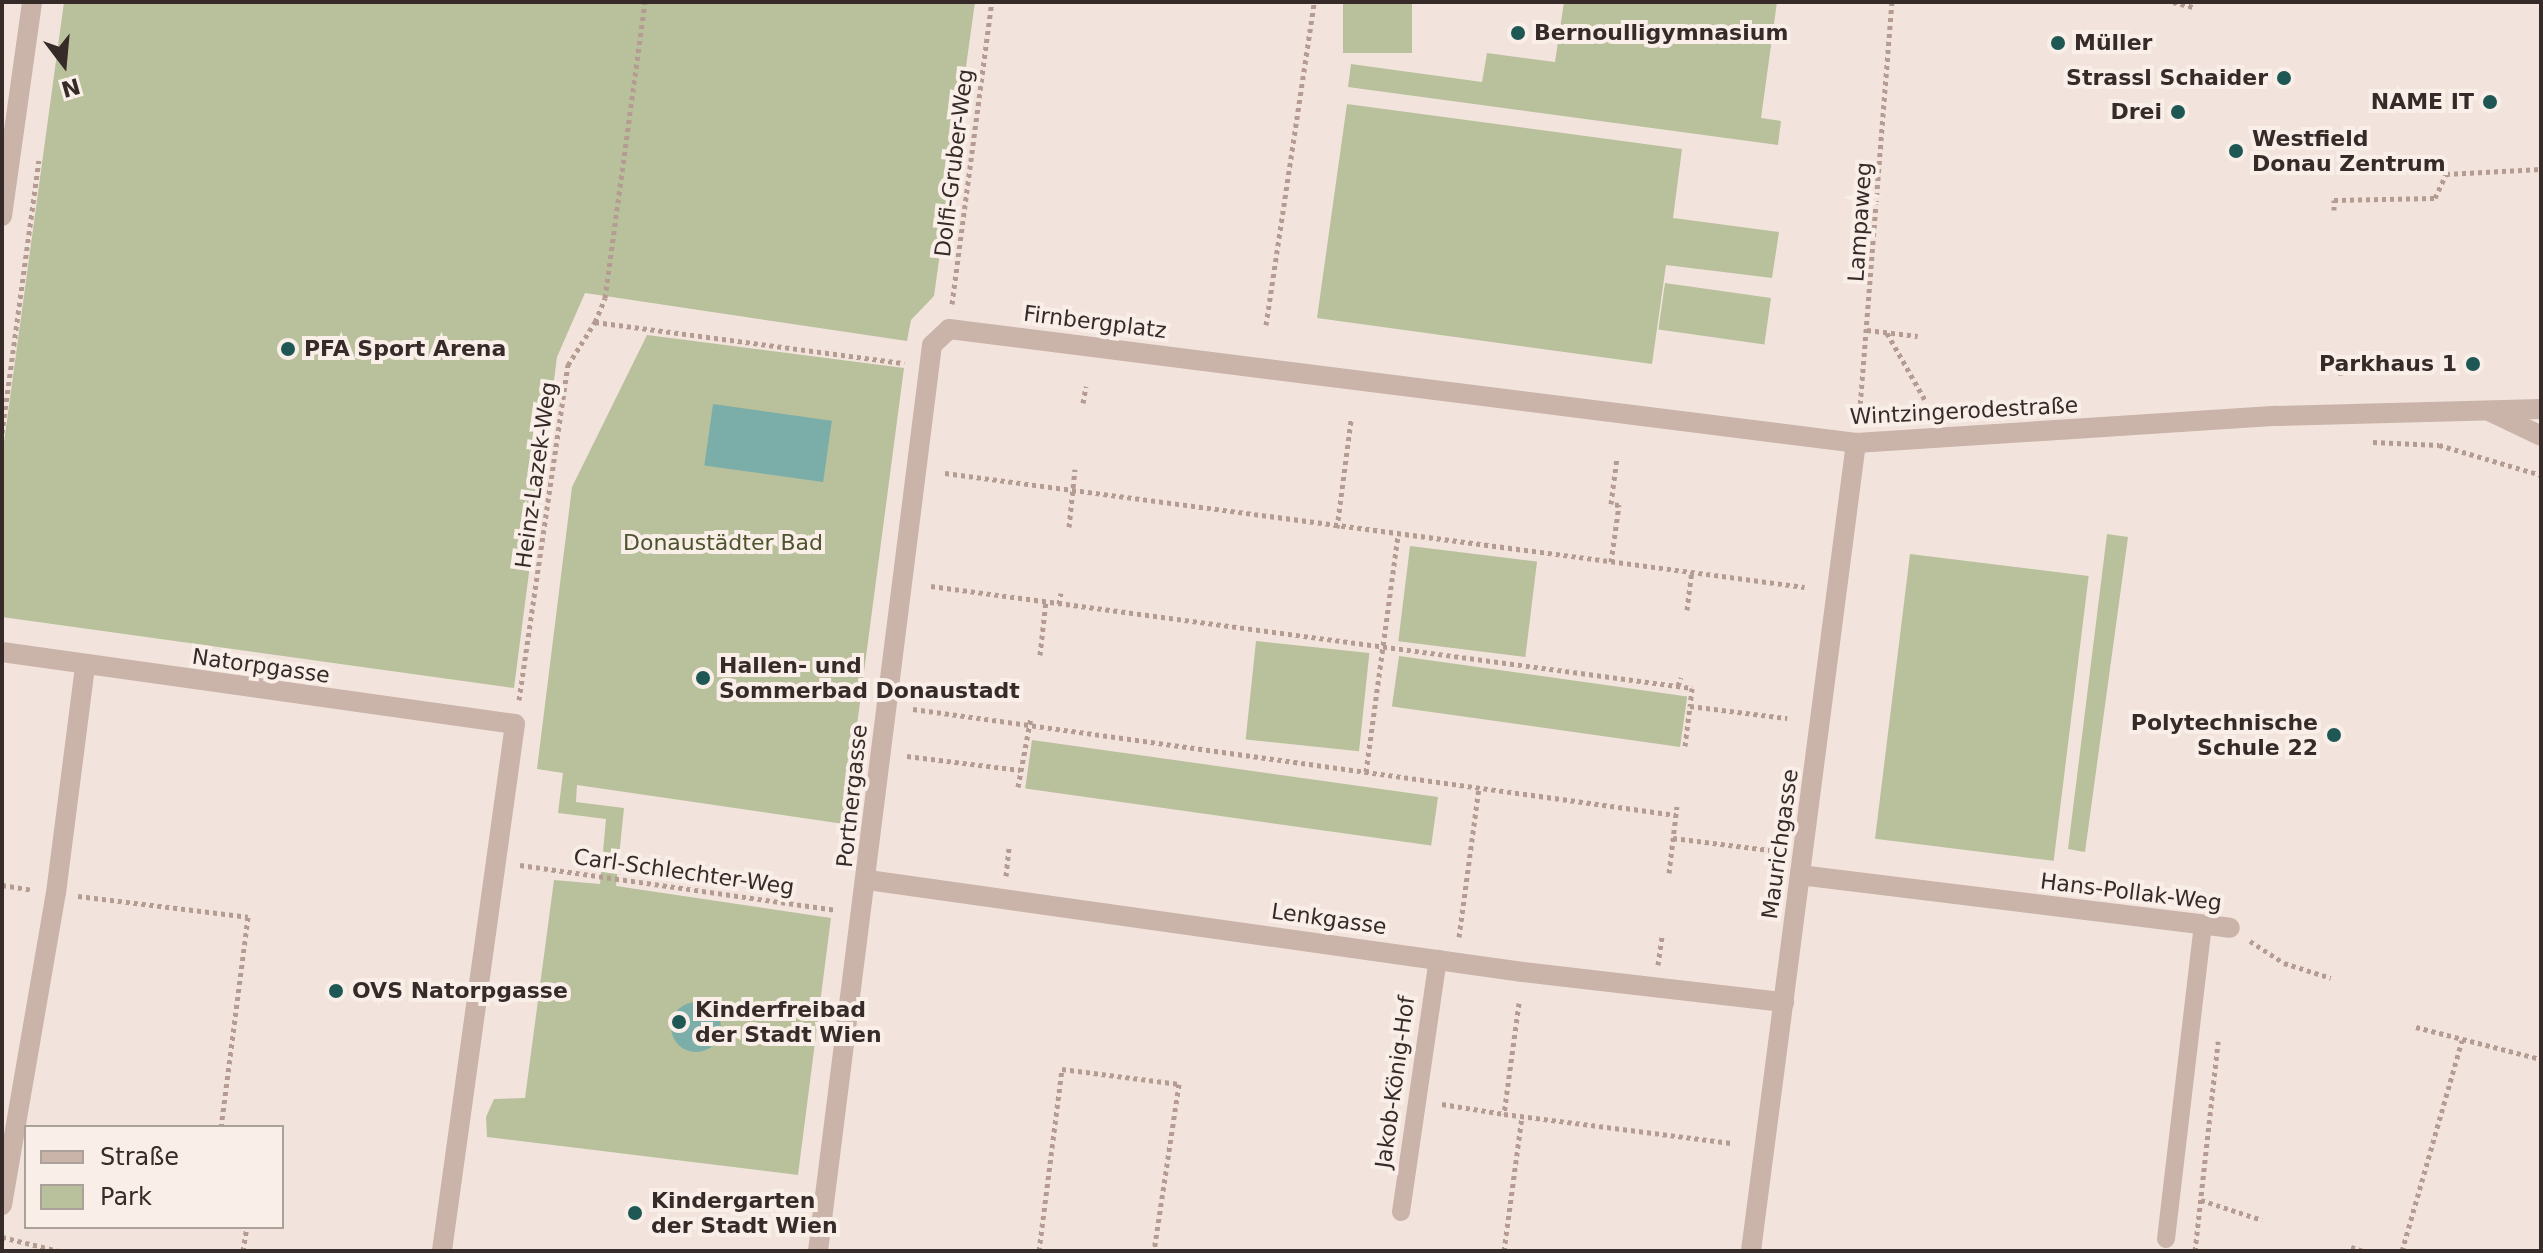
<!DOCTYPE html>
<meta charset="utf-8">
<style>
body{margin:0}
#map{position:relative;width:2543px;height:1253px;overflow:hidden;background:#f2e4dc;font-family:"DejaVu Sans",sans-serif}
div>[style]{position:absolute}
.green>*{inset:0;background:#b9c09c;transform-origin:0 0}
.water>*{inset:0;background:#7baea9;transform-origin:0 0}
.round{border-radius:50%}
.path>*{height:5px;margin-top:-2.5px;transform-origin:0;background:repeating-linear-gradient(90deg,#b59c92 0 4px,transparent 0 8px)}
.lane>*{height:18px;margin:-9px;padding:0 9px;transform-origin:9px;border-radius:9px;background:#cab3a8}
.street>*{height:20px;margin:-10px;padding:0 10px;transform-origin:10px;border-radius:10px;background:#cab3a8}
.dots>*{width:22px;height:22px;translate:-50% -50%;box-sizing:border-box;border:4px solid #f9efe8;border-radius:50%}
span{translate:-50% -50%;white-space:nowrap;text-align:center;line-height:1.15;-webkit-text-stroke:8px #f9efe8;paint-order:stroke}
.poi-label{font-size:22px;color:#362b28;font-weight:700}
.left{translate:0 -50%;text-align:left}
.right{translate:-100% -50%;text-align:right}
.street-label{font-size:22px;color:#362b28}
.park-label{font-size:22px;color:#4b542c}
.frame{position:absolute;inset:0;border:4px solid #362b28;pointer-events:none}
.legend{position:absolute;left:24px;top:1125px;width:260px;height:104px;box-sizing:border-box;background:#f9efe8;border:2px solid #aba19b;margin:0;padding:10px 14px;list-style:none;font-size:24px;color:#362b28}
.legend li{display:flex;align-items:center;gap:16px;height:40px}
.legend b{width:40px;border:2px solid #aba19b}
.north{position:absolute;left:24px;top:24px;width:80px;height:80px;-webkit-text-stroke:6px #f9efe8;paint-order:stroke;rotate:164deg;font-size:22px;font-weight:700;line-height:32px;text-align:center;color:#362b28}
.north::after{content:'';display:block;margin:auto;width:28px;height:36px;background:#362b28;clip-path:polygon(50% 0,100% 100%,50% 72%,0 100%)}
</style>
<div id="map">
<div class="green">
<div style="clip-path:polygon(64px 2px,975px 2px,934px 296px,911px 320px,907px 341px,585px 293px,557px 357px,514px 688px,2px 617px,2px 457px)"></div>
<div style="left:1343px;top:2px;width:69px;height:51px"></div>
<div style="clip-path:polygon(1564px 2px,1777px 2px,1761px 118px,1781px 121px,1778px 145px,1348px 87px,1351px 64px,1482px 82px,1487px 53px,1555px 62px)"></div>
<div style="clip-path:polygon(1347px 104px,1682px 149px,1673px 218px,1779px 232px,1772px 278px,1666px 265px,1652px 364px,1317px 318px)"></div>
<div style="left:1665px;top:283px;width:107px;height:47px;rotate:8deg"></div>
<div style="clip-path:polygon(647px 335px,904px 368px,844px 824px,577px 785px,576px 802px,624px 808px,616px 886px,831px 918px,798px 1175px,487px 1137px,486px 1117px,494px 1099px,525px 1098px,554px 880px,600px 884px,606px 819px,558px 813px,563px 773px,537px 769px,572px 487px)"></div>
<div style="clip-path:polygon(2107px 534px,2128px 537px,2085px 852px,2068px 849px)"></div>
<div style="left:1410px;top:546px;width:128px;height:96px;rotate:7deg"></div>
<div style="left:1910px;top:554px;width:180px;height:287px;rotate:7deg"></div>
<div style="left:1256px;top:641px;width:114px;height:99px;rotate:6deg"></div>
<div style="left:1399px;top:656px;width:291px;height:51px;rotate:8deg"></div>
<div style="left:1032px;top:740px;width:410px;height:49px;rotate:8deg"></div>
</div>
<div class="water">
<div style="left:713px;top:404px;width:120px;height:62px;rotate:8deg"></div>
<div class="round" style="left:671px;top:1002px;width:50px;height:50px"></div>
</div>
<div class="path">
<div style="left:2173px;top:2px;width:21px;rotate:14deg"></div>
<div style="left:2334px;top:210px;width:10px;rotate:-90deg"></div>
<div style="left:2334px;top:200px;width:101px;rotate:-1.1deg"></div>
<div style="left:2435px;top:198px;width:26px;rotate:-65deg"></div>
<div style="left:2446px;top:174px;width:95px;rotate:-3deg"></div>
<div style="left:952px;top:304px;width:305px;rotate:-82.5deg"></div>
<div style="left:595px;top:322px;width:26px;rotate:-67deg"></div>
<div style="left:605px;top:298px;width:299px;rotate:-82.3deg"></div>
<div style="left:1266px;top:325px;width:327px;rotate:-81.5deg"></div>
<div style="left:1867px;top:330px;width:51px;rotate:6.7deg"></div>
<div style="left:1887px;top:333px;width:77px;rotate:60.4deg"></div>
<div style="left:2340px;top:365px;width:10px;rotate:84deg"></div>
<div style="left:1083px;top:403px;width:17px;rotate:-80deg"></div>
<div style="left:1859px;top:420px;width:419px;rotate:-85.5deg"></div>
<div style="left:2px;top:433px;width:275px;rotate:-82.3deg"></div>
<div style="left:2373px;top:442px;width:66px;rotate:2.6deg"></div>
<div style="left:2439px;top:445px;width:106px;rotate:16.4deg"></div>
<div style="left:945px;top:473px;width:867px;rotate:7.56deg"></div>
<div style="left:1069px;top:527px;width:58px;rotate:-84.1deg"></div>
<div style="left:1337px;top:528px;width:109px;rotate:-82.6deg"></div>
<div style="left:1611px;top:562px;width:58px;rotate:-82deg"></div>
<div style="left:1619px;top:505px;width:8px;rotate:-173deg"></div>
<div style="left:1611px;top:504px;width:47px;rotate:-82.7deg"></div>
<div style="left:931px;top:586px;width:768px;rotate:7.63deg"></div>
<div style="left:1692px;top:688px;width:18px;rotate:96deg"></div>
<div style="left:1690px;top:706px;width:98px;rotate:7.1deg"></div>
<div style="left:1059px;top:604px;width:11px;rotate:-80deg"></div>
<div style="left:1687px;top:610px;width:38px;rotate:-83deg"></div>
<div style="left:1040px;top:655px;width:54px;rotate:-83.7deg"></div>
<div style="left:1678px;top:686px;width:9px;rotate:-72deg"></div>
<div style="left:519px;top:700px;width:339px;rotate:-81.7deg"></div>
<div style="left:568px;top:365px;width:51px;rotate:-57.9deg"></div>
<div style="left:595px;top:322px;width:312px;rotate:7.6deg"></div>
<div style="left:913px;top:709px;width:770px;rotate:7.91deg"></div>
<div style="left:1685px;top:746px;width:40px;rotate:-82.9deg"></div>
<div style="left:907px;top:756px;width:114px;rotate:7.1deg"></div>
<div style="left:1366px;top:772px;width:238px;rotate:-82.3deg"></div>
<div style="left:1018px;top:787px;width:71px;rotate:-79.5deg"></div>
<div style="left:1673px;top:838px;width:97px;rotate:7.1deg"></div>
<div style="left:520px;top:865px;width:318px;rotate:8.1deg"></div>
<div style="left:1669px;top:873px;width:67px;rotate:-83.2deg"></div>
<div style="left:1006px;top:876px;width:28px;rotate:-84deg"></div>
<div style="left:2px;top:885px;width:31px;rotate:9deg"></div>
<div style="left:78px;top:896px;width:171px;rotate:7deg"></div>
<div style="left:248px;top:917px;width:212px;rotate:97.3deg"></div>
<div style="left:1459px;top:937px;width:151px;rotate:-82.4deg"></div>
<div style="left:2250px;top:941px;width:40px;rotate:32.9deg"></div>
<div style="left:2284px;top:963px;width:49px;rotate:17.7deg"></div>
<div style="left:1658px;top:965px;width:29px;rotate:-82deg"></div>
<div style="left:1519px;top:1003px;width:112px;rotate:97.7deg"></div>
<div style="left:1504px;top:1114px;width:229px;rotate:7.3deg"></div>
<div style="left:2416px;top:1027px;width:129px;rotate:14.4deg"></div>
<div style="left:1442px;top:1104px;width:63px;rotate:9.2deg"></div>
<div style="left:2201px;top:1200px;width:64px;rotate:18.2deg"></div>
<div style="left:2px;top:1237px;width:59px;rotate:13.8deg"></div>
<div style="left:2351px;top:1247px;width:13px;rotate:18deg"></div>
<div style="left:243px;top:1251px;width:24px;rotate:-81deg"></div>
<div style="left:1039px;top:1251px;width:183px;rotate:-82.8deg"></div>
<div style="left:1062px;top:1069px;width:118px;rotate:7.3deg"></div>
<div style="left:1179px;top:1084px;width:169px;rotate:98.5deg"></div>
<div style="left:1504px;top:1251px;width:136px;rotate:-82.4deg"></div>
<div style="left:2195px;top:1251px;width:211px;rotate:-83.7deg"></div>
<div style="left:2402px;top:1251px;width:219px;rotate:-74.1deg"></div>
</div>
<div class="lane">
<div style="left:1401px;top:1212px;width:256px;rotate:-81.7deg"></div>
<div style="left:2166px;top:1239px;width:316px;rotate:-83.3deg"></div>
</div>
<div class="street">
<div style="left:2px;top:216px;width:216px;rotate:-82deg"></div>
<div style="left:2491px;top:412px;width:55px;rotate:25.6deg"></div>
<div style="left:2px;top:652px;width:518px;rotate:7.99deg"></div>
<div style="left:515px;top:724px;width:532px;rotate:97.89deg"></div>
<div style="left:1800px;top:875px;width:433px;rotate:7deg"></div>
<div style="left:868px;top:880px;width:661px;rotate:8deg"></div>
<div style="left:1523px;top:972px;width:263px;rotate:6.6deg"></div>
<div style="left:2px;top:1205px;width:317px;rotate:-80.2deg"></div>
<div style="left:56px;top:893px;width:228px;rotate:-82.7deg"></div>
<div style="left:818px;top:1251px;width:913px;rotate:-82.83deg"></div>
<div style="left:932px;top:345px;width:23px;rotate:-43deg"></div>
<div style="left:949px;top:329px;width:914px;rotate:7.16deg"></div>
<div style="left:1856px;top:443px;width:421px;rotate:-3.7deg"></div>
<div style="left:2276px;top:416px;width:265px;rotate:-1.5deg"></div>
<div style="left:1751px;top:1251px;width:815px;rotate:-82.6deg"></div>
</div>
<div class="dots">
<div style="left:1518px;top:33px;background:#1e5753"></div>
<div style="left:2058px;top:43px;background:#1e5753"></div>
<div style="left:2284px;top:78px;background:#1e5753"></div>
<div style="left:2490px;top:102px;background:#1e5753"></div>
<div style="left:2178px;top:112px;background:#1e5753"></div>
<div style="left:2236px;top:151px;background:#1e5753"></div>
<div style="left:288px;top:349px;background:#1e5753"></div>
<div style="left:2473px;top:364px;background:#1e5753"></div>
<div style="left:703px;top:678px;background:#1e5753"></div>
<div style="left:2334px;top:735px;background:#1e5753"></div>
<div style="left:336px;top:991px;background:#1e5753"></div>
<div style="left:679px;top:1022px;background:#1e5753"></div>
<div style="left:635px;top:1213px;background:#1e5753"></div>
</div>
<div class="poi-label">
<span class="left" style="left:1534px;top:33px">Bernoulligymnasium</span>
<span class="left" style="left:2074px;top:43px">Müller</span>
<span class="right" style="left:2268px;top:78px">Strassl Schaider</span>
<span class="right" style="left:2474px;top:102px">NAME IT</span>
<span class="right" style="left:2162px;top:112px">Drei</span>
<span class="left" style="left:2252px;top:151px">Westfield<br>Donau Zentrum</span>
<span class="left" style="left:304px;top:349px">PFA Sport Arena</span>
<span class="right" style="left:2457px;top:364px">Parkhaus 1</span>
<span class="left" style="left:719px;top:678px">Hallen- und<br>Sommerbad Donaustadt</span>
<span class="right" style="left:2318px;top:735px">Polytechnische<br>Schule 22</span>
<span class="left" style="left:352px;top:991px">OVS Natorpgasse</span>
<span class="left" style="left:695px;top:1022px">Kinderfreibad<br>der Stadt Wien</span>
<span class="left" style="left:651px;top:1213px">Kindergarten<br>der Stadt Wien</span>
</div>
<div class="street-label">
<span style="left:954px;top:163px;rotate:-83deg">Dolfi-Gruber-Weg</span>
<span style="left:1860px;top:222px;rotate:-86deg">Lampaweg</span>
<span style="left:1095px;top:322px;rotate:7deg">Firnbergplatz</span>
<span style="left:1964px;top:411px;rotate:-3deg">Wintzingerodestraße</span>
<span style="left:536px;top:475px;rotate:-82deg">Heinz-Lazek-Weg</span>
<span style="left:261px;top:666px;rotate:8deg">Natorpgasse</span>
<span style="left:852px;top:796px;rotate:-84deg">Portnergasse</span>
<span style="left:1780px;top:844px;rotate:-82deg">Maurichgasse</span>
<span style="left:684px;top:872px;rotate:8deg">Carl-Schlechter-Weg</span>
<span style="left:2131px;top:892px;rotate:7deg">Hans-Pollak-Weg</span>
<span style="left:1329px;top:919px;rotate:8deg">Lenkgasse</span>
<span style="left:1395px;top:1082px;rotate:-82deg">Jakob-König-Hof</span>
</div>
<div class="park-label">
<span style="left:723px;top:543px">Donaustädter Bad</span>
</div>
<div class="frame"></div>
<ul class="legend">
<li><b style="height:10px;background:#cab3a8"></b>Straße</li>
<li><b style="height:22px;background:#b9c09c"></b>Park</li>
</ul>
<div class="north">N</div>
</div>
